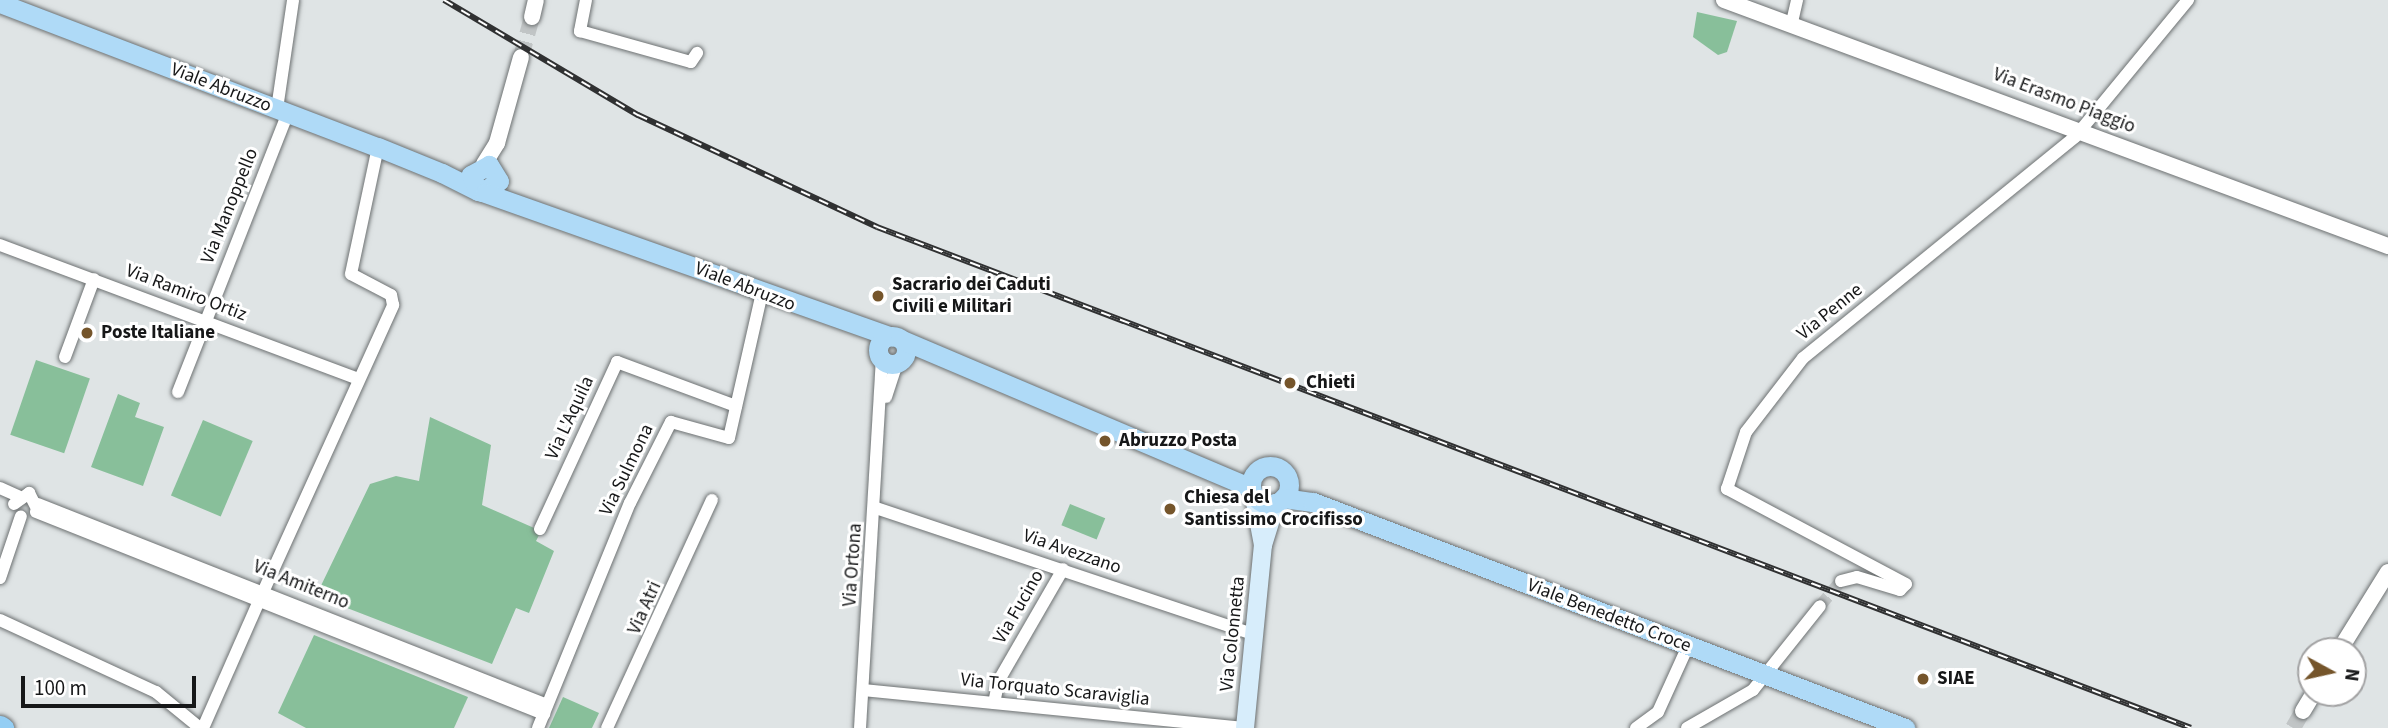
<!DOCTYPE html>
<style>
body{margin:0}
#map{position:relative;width:2388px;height:728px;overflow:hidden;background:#dfe4e5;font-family:"Source Sans 3",sans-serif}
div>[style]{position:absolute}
.green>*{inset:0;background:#88bf9a;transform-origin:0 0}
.minor-tunnel>*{height:12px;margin-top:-6px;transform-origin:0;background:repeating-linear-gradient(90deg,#c1c5c6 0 12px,transparent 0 18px)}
.tertiary-tunnel>*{height:16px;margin-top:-8px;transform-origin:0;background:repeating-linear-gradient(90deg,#c1c5c6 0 16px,transparent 0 24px)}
.roads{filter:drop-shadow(0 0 2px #6d7172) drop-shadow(0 0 2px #6d7172)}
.minor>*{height:12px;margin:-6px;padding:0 6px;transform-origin:6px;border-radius:6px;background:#fff}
.tertiary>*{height:16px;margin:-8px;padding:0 8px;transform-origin:8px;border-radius:8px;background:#fff}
.secondary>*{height:18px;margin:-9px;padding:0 9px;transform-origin:9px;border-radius:9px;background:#d7edfb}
.primary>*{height:19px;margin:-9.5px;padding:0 9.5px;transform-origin:9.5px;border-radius:9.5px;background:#afdaf7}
.primary>.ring{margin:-9.5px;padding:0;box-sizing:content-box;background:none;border:19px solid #afdaf7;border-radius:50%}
.trunk>*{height:21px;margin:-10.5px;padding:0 10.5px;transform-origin:10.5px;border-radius:10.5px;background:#94cef4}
.rail>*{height:6px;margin-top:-3px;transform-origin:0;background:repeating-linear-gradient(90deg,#fff 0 10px,#303132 0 20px);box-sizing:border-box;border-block:2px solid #303132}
.dots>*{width:19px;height:19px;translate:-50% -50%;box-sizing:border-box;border:4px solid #fff;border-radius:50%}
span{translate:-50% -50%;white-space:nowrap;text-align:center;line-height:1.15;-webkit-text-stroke:6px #fff;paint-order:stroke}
.street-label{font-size:19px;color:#161718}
.poi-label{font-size:19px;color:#161718;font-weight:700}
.left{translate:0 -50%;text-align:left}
.north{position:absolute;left:2297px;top:637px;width:70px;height:70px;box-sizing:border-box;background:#fff;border:2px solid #a2a2a3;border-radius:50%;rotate:98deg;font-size:19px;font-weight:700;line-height:28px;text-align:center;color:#161718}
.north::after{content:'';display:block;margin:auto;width:24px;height:32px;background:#75552b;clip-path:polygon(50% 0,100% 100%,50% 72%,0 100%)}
.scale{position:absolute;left:21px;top:676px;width:175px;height:32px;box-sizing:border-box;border:4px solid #161718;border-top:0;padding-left:9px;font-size:21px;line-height:24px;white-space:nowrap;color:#161718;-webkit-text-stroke:5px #fff;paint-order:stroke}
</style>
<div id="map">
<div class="green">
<div style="clip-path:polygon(1697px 12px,1737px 21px,1727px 52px,1718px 55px,1693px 37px)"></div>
<div style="left:36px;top:360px;width:57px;height:79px;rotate:19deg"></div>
<div style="clip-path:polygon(118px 394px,140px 403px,135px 417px,164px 427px,143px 486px,91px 467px)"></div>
<div style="clip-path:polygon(430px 417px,491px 445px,482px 505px,541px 531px,536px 541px,554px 551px,529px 613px,516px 608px,492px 664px,316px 596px,370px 484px,396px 476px,419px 481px)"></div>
<div style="left:203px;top:420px;width:54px;height:82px;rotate:23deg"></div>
<div style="left:1070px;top:504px;width:38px;height:23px;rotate:22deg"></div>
<div style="clip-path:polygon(314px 635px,468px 697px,454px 728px,306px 728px,278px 713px)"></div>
<div style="clip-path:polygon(563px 697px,599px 713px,592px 728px,549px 728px)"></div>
</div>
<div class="minor-tunnel">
<div style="left:1820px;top:606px;width:33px;rotate:-50deg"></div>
</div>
<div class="tertiary-tunnel">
<div style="left:521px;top:57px;width:41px;rotate:-74.6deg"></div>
<div style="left:2293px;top:728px;width:20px;rotate:-60deg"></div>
</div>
<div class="roads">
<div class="minor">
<div style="left:586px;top:0;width:32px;rotate:101deg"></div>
<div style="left:580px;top:31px;width:115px;rotate:15.6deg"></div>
<div style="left:691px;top:62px;width:11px;rotate:-56deg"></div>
<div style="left:1792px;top:22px;width:23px;rotate:-77deg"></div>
<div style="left:277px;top:109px;width:110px;rotate:-81.6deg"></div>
<div style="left:0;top:245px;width:383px;rotate:20.5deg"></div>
<div style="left:65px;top:357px;width:83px;rotate:-69.6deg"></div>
<div style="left:178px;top:392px;width:300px;rotate:-68.5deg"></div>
<div style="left:886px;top:397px;width:36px;rotate:-72deg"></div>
<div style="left:0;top:488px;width:20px;rotate:24deg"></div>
<div style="left:14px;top:504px;width:19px;rotate:-36deg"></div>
<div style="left:29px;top:493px;width:18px;rotate:63deg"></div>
<div style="left:38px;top:504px;width:547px;rotate:21.55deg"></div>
<div style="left:876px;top:508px;width:400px;rotate:18.5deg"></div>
<div style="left:36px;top:512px;width:547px;rotate:21.68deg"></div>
<div style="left:540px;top:529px;width:184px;rotate:-65.2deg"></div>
<div style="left:617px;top:362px;width:127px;rotate:20.3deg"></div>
<div style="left:0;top:578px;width:65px;rotate:-71.3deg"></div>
<div style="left:1841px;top:581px;width:16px;rotate:-14deg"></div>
<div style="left:1857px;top:577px;width:45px;rotate:16.8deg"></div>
<div style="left:1900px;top:590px;width:8px;rotate:-45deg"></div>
<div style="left:1906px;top:584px;width:203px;rotate:-152deg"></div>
<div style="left:1727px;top:489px;width:60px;rotate:-71.6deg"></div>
<div style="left:1746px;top:432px;width:93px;rotate:-52.4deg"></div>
<div style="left:1803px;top:358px;width:350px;rotate:-39.1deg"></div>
<div style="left:2075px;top:137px;width:178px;rotate:-50.5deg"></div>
<div style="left:264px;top:590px;width:313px;rotate:-65.6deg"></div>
<div style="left:393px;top:305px;width:10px;rotate:-101deg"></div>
<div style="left:391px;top:295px;width:45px;rotate:-152.3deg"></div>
<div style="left:351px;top:274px;width:130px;rotate:-78deg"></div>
<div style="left:0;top:620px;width:172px;rotate:24.8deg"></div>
<div style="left:156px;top:692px;width:57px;rotate:39.3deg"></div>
<div style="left:863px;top:690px;width:383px;rotate:5.7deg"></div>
<div style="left:994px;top:703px;width:24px;rotate:-78deg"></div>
<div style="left:999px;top:680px;width:128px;rotate:-60deg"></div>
<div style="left:203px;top:728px;width:141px;rotate:-66.2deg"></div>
<div style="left:538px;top:728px;width:243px;rotate:-67.8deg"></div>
<div style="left:630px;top:503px;width:91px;rotate:-63.2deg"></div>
<div style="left:671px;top:422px;width:60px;rotate:15.4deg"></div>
<div style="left:729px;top:438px;width:149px;rotate:-77.2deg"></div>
<div style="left:607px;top:728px;width:251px;rotate:-65.3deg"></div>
<div style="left:860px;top:728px;width:370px;rotate:-86.6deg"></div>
<div style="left:1636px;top:728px;width:27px;rotate:-36deg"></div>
<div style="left:1658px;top:712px;width:72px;rotate:-65.6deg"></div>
<div style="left:1687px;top:728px;width:76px;rotate:-29.9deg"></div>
<div style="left:1753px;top:690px;width:107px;rotate:-51.4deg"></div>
</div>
<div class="tertiary">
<div style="left:1724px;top:0;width:708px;rotate:20.33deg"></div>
<div style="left:532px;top:17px;width:17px;rotate:-77deg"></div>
<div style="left:484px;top:164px;width:25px;rotate:-58deg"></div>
<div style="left:497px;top:143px;width:89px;rotate:-74.4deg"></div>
<div style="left:2339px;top:651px;width:93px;rotate:-58.2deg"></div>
<div style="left:2303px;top:711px;width:21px;rotate:-59deg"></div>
</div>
<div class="secondary">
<div style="left:1254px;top:497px;width:49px;rotate:79.4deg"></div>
<div style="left:1245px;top:728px;width:184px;rotate:-84.4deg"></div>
<div style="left:1263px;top:545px;width:44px;rotate:-72.8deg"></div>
</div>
<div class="primary">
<div style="left:0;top:3px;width:404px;rotate:20.9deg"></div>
<div style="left:378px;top:147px;width:69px;rotate:22.1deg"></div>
<div style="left:442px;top:173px;width:40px;rotate:26.6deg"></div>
<div style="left:478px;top:191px;width:4px;rotate:14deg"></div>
<div style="left:482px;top:192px;width:20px;rotate:-33deg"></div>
<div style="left:499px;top:181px;width:19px;rotate:-122deg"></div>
<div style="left:489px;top:165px;width:21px;rotate:151deg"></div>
<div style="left:471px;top:175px;width:17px;rotate:66deg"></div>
<div style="left:485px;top:193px;width:431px;rotate:19.5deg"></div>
<div class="ring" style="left:878px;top:336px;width:9px;height:9px"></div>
<div style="left:900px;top:339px;width:381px;rotate:23deg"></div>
<div class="ring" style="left:1251px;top:466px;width:19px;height:19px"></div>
<div style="left:1283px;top:498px;width:30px;rotate:8deg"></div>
<div style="left:1313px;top:502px;width:634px;rotate:20.89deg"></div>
</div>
<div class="trunk">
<div style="left:0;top:726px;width:4px;rotate:34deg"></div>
</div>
</div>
<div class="rail">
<div style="left:444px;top:0;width:226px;rotate:30.7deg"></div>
<div style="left:638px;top:115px;width:264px;rotate:25.1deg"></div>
<div style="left:877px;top:227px;width:1406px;rotate:20.87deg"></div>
</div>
<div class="dots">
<div style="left:878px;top:296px;background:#75552b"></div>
<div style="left:87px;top:333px;background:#75552b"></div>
<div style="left:1290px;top:383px;background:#75552b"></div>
<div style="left:1105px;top:441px;background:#75552b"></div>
<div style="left:1170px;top:509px;background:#75552b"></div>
<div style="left:1923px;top:679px;background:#75552b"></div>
</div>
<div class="street-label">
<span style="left:221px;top:88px;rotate:21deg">Viale Abruzzo</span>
<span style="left:2064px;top:101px;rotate:21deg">Via Erasmo Piaggio</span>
<span style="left:230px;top:206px;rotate:-68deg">Via Manoppello</span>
<span style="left:745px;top:287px;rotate:21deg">Viale Abruzzo</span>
<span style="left:186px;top:293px;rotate:21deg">Via Ramiro Ortiz</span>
<span style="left:1830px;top:312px;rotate:-39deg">Via Penne</span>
<span style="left:570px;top:418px;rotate:-65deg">Via L'Aquila</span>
<span style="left:627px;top:470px;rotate:-64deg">Via Sulmona</span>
<span style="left:1072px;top:552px;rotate:19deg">Via Avezzano</span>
<span style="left:853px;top:565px;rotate:-86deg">Via Ortona</span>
<span style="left:301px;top:585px;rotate:22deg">Via Amiterno</span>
<span style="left:1019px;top:607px;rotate:-60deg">Via Fucino</span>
<span style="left:645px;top:608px;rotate:-66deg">Via Atri</span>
<span style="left:1609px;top:616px;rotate:21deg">Viale Benedetto Croce</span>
<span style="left:1233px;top:634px;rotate:-84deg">Via Colonnetta</span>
<span style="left:1055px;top:690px;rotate:6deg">Via Torquato Scaraviglia</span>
</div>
<div class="poi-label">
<span class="left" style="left:892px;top:296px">Sacrario dei Caduti<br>Civili e Militari</span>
<span class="left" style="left:101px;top:333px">Poste Italiane</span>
<span class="left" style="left:1306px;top:383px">Chieti</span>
<span class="left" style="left:1119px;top:441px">Abruzzo Posta</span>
<span class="left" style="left:1184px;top:509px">Chiesa del<br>Santissimo Crocifisso</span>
<span class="left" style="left:1937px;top:679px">SIAE</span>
</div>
<div class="north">N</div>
<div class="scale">100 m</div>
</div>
